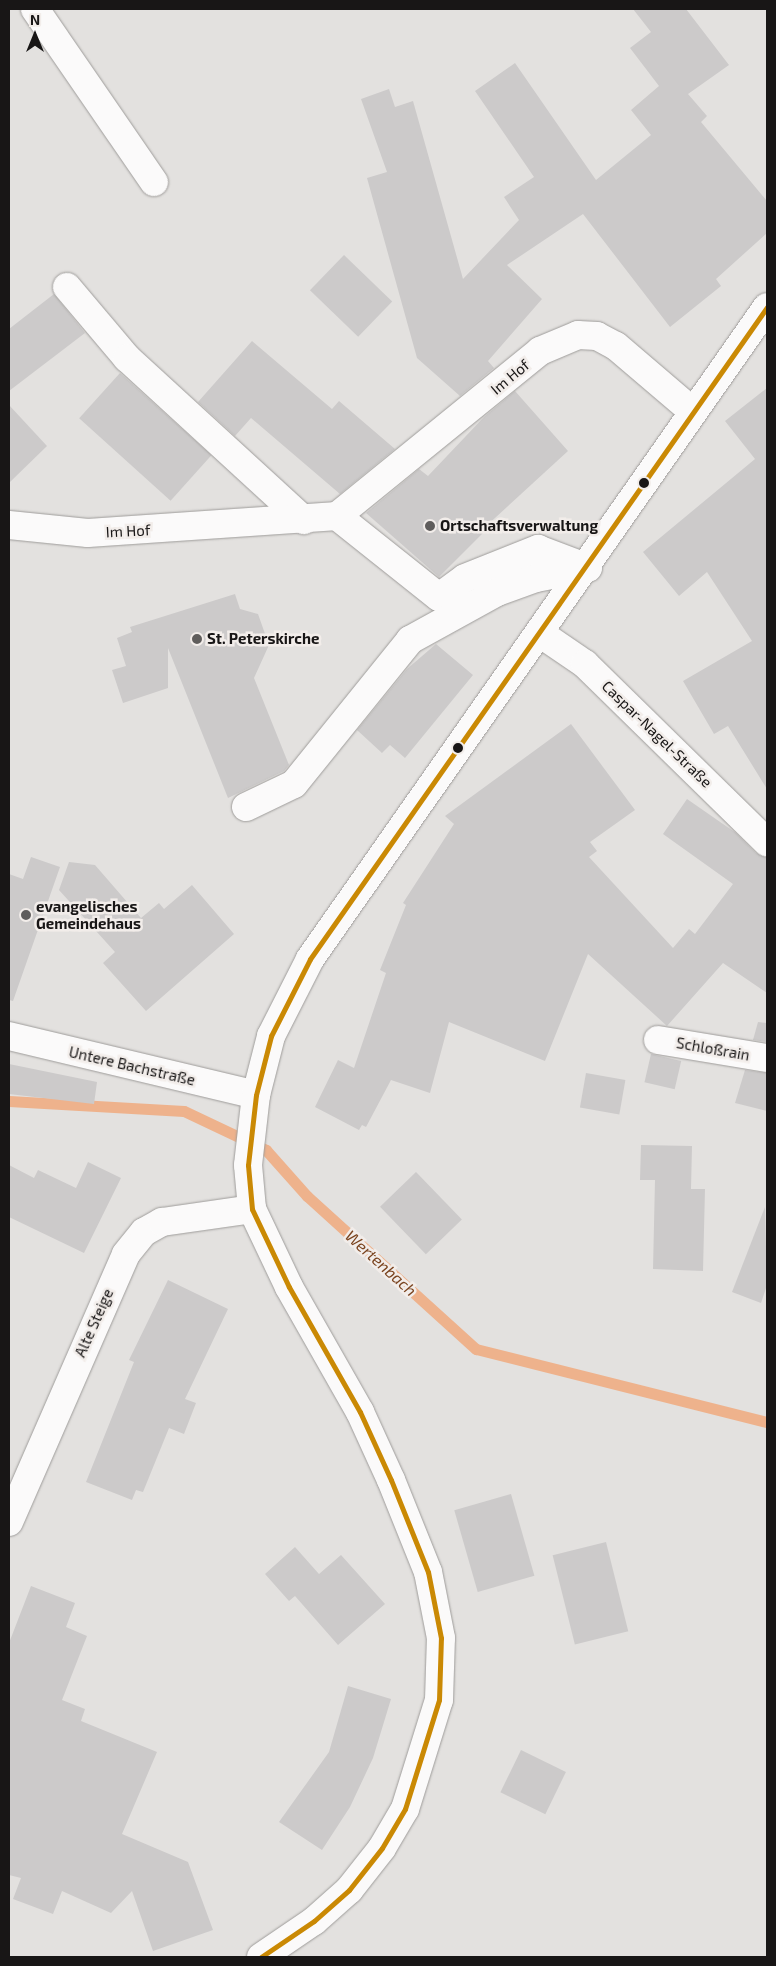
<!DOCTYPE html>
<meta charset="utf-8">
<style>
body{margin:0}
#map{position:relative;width:776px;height:1966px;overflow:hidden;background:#e3e1df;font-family:"Exo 2",sans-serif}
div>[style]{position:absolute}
.stream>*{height:11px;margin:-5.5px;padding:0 5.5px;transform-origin:5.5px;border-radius:5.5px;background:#eeb28c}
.building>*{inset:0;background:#cccaca;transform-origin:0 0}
.roads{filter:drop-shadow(0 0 1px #9e9c9a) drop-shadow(0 0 1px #9e9c9a)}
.minor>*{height:28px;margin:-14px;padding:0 14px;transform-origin:14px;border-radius:14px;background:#fbfafa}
.bus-1>*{height:5px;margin:-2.5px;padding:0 2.5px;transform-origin:2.5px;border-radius:2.5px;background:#ca8904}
.dots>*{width:14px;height:14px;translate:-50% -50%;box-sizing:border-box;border:2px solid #f2edea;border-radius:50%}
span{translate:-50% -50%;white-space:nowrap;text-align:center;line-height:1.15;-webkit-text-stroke:5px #f2edea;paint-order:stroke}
.street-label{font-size:15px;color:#181616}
.poi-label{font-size:15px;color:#181616;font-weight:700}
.left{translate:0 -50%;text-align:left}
.water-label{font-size:16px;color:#7a431e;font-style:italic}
.frame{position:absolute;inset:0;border:10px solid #181616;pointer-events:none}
.north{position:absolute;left:10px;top:10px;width:50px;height:50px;-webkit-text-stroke:4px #f2edea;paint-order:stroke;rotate:0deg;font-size:14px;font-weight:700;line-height:20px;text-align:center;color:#181616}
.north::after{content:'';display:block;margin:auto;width:18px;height:22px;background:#181616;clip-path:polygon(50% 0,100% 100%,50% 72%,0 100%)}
</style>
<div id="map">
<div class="stream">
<div style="left:9px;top:1101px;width:175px;rotate:3.3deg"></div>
<div style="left:184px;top:1111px;width:91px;rotate:25.4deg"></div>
<div style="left:266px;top:1150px;width:62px;rotate:48.3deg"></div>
<div style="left:307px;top:1196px;width:228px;rotate:42.2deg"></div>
<div style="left:476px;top:1349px;width:300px;rotate:14.1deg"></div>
</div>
<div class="building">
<div style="clip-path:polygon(633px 9px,686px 9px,729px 65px,688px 94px,707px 116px,701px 122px,767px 201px,767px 233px,716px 279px,721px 286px,670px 327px,583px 214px,507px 265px,542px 299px,488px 361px,494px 368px,460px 396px,417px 358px,367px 178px,387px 172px,361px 99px,389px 89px,395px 107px,413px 101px,463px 279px,519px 220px,504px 197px,534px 177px,475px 91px,515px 63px,596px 180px,651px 135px,631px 110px,659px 86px,630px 48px,651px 32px)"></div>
<div style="left:344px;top:255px;width:67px;height:49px;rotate:44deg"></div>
<div style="clip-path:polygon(54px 294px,85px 333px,9px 391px,9px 329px)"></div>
<div style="clip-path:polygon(252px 341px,332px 409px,339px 401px,395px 449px,340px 494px,251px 418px,235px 436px,198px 402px)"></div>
<div style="left:120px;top:373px;width:123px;height:61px;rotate:42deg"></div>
<div style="clip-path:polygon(767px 388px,767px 789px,728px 726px,714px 734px,683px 681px,752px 641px,707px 572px,679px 596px,643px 552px,755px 459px,725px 421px)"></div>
<div style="clip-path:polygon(515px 391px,568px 451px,483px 529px,485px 531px,439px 577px,366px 513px,419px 469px,428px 476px,484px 417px)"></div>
<div style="clip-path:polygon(9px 405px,47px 446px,9px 483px)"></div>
<div style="clip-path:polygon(235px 594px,240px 609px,258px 614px,269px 645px,254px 678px,289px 765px,284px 771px,228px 798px,168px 648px,168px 688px,123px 703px,112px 670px,126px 666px,117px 638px,132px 632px,130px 627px)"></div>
<div style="clip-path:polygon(436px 644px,473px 675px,405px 758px,390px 745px,382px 753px,357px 730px,407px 669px)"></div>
<div style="clip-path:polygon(571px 724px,635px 810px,590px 842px,597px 851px,589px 857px,673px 948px,689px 929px,695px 934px,733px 884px,663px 834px,687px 799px,736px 833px,756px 853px,767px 857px,767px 993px,723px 963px,667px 1026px,588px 954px,545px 1061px,449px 1022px,430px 1093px,391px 1080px,366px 1127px,362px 1125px,359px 1130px,315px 1107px,338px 1060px,354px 1068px,386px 973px,380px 970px,406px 905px,403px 903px,454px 824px,445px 816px)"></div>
<div style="clip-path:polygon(31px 857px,60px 867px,13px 1001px,9px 1000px,9px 874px,23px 879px)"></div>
<div style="clip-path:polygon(69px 862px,95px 865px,141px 918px,159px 903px,164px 909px,192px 885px,234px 934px,146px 1011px,103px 963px,115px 952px,59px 890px)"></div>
<div style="clip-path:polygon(758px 1022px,767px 1023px,767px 1042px,753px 1040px)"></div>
<div style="left:651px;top:1054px;width:31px;height:29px;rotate:13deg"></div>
<div style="clip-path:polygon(9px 1064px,97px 1082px,94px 1104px,9px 1094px)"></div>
<div style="clip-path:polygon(745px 1070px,767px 1073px,767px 1111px,735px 1103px)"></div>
<div style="left:586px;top:1073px;width:40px;height:35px;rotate:10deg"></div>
<div style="clip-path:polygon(641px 1145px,692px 1146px,691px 1189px,705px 1189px,703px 1271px,653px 1269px,655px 1180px,640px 1180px)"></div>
<div style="clip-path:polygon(88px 1162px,121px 1178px,84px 1253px,9px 1217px,9px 1165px,34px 1178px,38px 1170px,76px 1188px)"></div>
<div style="left:416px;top:1172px;width:66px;height:50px;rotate:46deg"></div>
<div style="clip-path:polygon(765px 1207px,767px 1285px,761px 1303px,732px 1292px)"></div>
<div style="clip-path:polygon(168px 1280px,228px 1309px,185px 1399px,196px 1403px,184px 1434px,169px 1428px,143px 1492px,136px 1490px,132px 1500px,86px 1482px,134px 1362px,129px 1360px)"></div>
<div style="left:511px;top:1494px;width:85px;height:59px;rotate:74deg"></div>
<div style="left:606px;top:1542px;width:92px;height:55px;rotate:76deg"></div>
<div style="clip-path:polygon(295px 1547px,319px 1574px,341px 1555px,385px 1604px,338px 1645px,295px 1596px,289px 1601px,265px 1574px)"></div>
<div style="clip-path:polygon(31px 1586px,75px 1603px,66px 1627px,87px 1636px,62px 1700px,85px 1709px,81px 1721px,157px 1752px,122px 1834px,188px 1862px,213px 1930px,153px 1951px,132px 1891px,111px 1913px,62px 1891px,53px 1914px,13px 1899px,21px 1878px,9px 1875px,9px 1643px)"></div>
<div style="clip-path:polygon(348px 1686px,391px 1699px,373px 1758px,350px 1807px,322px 1850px,279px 1822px,329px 1752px)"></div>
<div style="left:521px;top:1750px;width:50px;height:47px;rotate:26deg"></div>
</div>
<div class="roads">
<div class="minor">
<div style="left:35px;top:9px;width:210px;rotate:55.5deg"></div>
<div style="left:67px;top:287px;width:93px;rotate:49.8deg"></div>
<div style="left:127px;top:358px;width:240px;rotate:42.5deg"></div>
<div style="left:337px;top:516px;width:130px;rotate:38.5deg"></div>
<div style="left:439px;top:597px;width:32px;rotate:-36deg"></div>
<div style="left:465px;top:578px;width:79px;rotate:-21.7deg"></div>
<div style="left:538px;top:549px;width:53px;rotate:20.8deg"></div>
<div style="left:9px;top:525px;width:79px;rotate:5.8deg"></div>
<div style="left:88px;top:533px;width:250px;rotate:-3.9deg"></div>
<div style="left:337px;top:516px;width:262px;rotate:-39.1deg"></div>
<div style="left:540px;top:351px;width:41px;rotate:-22.8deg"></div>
<div style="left:578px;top:335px;width:19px;rotate:3deg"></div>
<div style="left:597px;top:336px;width:21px;rotate:28deg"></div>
<div style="left:616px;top:346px;width:100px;rotate:40.5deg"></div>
<div style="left:541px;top:634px;width:53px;rotate:34.3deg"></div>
<div style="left:585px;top:664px;width:255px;rotate:44.4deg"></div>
<div style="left:246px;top:807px;width:53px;rotate:-25.6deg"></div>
<div style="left:294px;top:784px;width:185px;rotate:-51.1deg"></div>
<div style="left:410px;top:640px;width:99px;rotate:-28.9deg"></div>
<div style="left:497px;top:592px;width:41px;rotate:-19.7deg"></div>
<div style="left:536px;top:578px;width:53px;rotate:-10.9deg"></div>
<div style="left:9px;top:1036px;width:254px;rotate:13.4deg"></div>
<div style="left:658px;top:1040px;width:110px;rotate:9.4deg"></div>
<div style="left:9px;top:1522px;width:292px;rotate:-66.4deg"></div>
<div style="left:126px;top:1254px;width:28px;rotate:-51deg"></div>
<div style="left:144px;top:1232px;width:21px;rotate:-29deg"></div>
<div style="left:162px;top:1222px;width:91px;rotate:-8.2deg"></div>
<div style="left:261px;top:1957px;width:64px;rotate:-34.2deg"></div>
<div style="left:314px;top:1921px;width:47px;rotate:-41.5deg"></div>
<div style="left:349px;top:1890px;width:53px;rotate:-51.8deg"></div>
<div style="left:382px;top:1848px;width:45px;rotate:-59.5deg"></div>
<div style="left:405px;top:1809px;width:114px;rotate:-72.7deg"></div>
<div style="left:439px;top:1700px;width:62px;rotate:-88.2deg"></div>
<div style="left:441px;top:1638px;width:67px;rotate:-101.1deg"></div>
<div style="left:428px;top:1572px;width:99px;rotate:-111.9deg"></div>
<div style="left:391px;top:1480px;width:75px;rotate:-114.5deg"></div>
<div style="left:360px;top:1412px;width:144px;rotate:-119.6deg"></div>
<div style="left:289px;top:1287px;width:86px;rotate:-115.4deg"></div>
<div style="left:252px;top:1209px;width:44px;rotate:-95.2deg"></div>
<div style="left:248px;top:1165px;width:70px;rotate:-83.5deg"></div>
<div style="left:256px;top:1095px;width:61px;rotate:-75.7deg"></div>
<div style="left:271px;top:1036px;width:86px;rotate:-63.1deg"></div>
<div style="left:310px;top:959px;width:796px;rotate:-54.97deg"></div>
</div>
</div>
<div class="bus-1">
<div style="left:261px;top:1957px;width:64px;rotate:-34.2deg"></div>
<div style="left:314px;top:1921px;width:47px;rotate:-41.5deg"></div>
<div style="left:349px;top:1890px;width:53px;rotate:-51.8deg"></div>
<div style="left:382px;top:1848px;width:45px;rotate:-59.5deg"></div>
<div style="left:405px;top:1809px;width:114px;rotate:-72.7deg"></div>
<div style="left:439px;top:1700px;width:62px;rotate:-88.2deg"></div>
<div style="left:441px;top:1638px;width:67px;rotate:-101.1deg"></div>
<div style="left:428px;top:1572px;width:99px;rotate:-111.9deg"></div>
<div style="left:391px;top:1480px;width:75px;rotate:-114.5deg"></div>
<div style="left:360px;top:1412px;width:144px;rotate:-119.6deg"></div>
<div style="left:289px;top:1287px;width:86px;rotate:-115.4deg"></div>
<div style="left:252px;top:1209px;width:44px;rotate:-95.2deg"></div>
<div style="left:248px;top:1165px;width:70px;rotate:-83.5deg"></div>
<div style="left:256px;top:1095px;width:61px;rotate:-75.7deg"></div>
<div style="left:271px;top:1036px;width:86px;rotate:-63.1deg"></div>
<div style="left:310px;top:959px;width:796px;rotate:-54.97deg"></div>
</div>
<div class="dots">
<div style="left:644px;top:483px;background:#181616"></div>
<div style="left:430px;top:526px;background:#5f5d5c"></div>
<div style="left:197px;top:639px;background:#5f5d5c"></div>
<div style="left:458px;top:748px;background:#181616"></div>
<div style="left:26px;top:915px;background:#5f5d5c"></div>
</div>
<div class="street-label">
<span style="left:510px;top:377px;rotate:-40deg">Im Hof</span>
<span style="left:128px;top:531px;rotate:-3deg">Im Hof</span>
<span style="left:657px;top:734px;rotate:44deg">Caspar-Nagel-Straße</span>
<span style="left:713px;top:1049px;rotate:10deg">Schloßrain</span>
<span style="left:132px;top:1066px;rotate:13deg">Untere Bachstraße</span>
<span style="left:94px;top:1323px;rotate:-66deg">Alte Steige</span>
</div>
<div class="poi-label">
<span class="left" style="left:440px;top:526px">Ortschaftsverwaltung</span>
<span class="left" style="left:207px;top:639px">St. Peterskirche</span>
<span class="left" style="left:36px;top:915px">evangelisches<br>Gemeindehaus</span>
</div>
<div class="water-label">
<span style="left:381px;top:1263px;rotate:42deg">Wertenbach</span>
</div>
<div class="frame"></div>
<div class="north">N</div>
</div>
